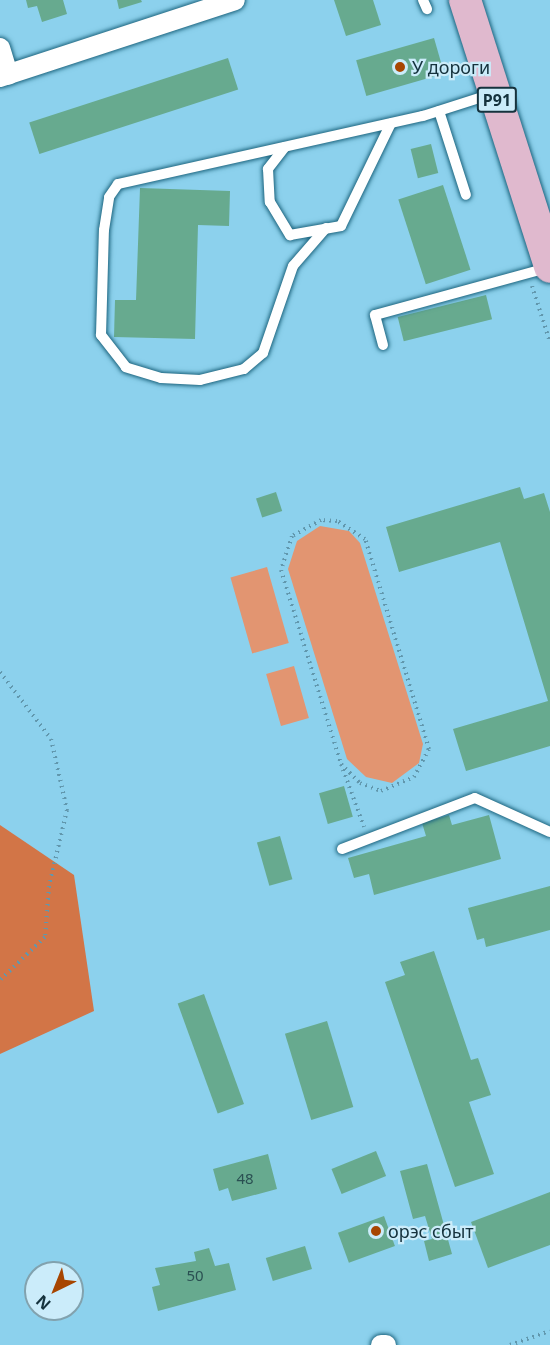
<!DOCTYPE html>
<meta charset="utf-8">
<style>
body{margin:0}
#map{position:relative;width:550px;height:1345px;overflow:hidden;background:#8cd1ed;font-family:"Noto Sans",sans-serif}
div>[style]{position:absolute}
.green>*{inset:0;background:#e29571;transform-origin:0 0}
.forest>*{inset:0;background:#d27547}
.building>*{inset:0;background:#67aa8f;transform-origin:0 0}
.path>*{height:4px;margin-top:-2px;transform-origin:0;background:repeating-linear-gradient(90deg,#6197ad 0 1.5px,transparent 0 6px)}
.roads{filter:drop-shadow(0 0 2px #1d657f) drop-shadow(0 0 2px #1d657f)}
.service>*{height:10px;margin:-5px;padding:0 5px;transform-origin:5px;border-radius:5px;background:#fff}
.minor>*{height:20px;margin:-10px;padding:0 10px;transform-origin:10px;border-radius:10px;background:#fff}
.primary>*{height:32px;margin:-16px;padding:0 16px;transform-origin:16px;border-radius:16px;background:#e0b9ce}
.dots>*{width:16px;height:16px;translate:-50% -50%;box-sizing:border-box;border:3px solid #cbecfa;border-radius:50%}
span{translate:-50% -50%;white-space:nowrap;text-align:center;line-height:1.15;-webkit-text-stroke:4.5px #cbecfa;paint-order:stroke}
.number-label{font-size:15px;color:#2a5052}
.number-label span{-webkit-text-stroke-width:0}
.shield-label span{padding:2px 4px;background:#cbecfa;border:2px solid;border-radius:4px;-webkit-text-stroke-width:0}
.shield-label{font-size:16px;color:#15323d;font-weight:700}
.poi-label{font-size:18px;color:#15323d}
.left{translate:0 -50%;text-align:left}
.north{position:absolute;left:24px;top:1261px;width:60px;height:60px;box-sizing:border-box;background:#cbecfa;border:2px solid #82a2ae;border-radius:50%;rotate:223deg;font-size:16px;font-weight:700;line-height:24px;text-align:center;color:#15323d}
.north::after{content:'';display:block;margin:auto;width:21px;height:27px;background:#a74601;clip-path:polygon(50% 0,100% 100%,50% 72%,0 100%)}
</style>
<div id="map">
<div class="green">
<div style="clip-path:polygon(320px 526px,349px 531px,360px 543px,423px 744px,419px 763px,392px 783px,366px 777px,347px 759px,288px 569px,297px 541px)"></div>
<div style="left:267px;top:567px;width:79px;height:38px;rotate:74deg"></div>
<div style="left:294px;top:666px;width:54px;height:29px;rotate:74deg"></div>
</div>
<div class="forest">
<div style="clip-path:polygon(0 825px,74px 875px,94px 1011px,0 1054px)"></div>
</div>
<div class="building">
<div style="clip-path:polygon(26px 0,63px 0,67px 14px,42px 22px,37px 6px,28px 8px)"></div>
<div style="clip-path:polygon(117px 0,141px 0,142px 2px,119px 9px)"></div>
<div style="clip-path:polygon(334px 0,373px 0,381px 25px,346px 36px)"></div>
<div style="left:434px;top:38px;width:37px;height:81px;rotate:74deg"></div>
<div style="left:228px;top:58px;width:33px;height:209px;rotate:72deg"></div>
<div style="left:431px;top:144px;width:30px;height:21px;rotate:76deg"></div>
<div style="left:443px;top:185px;width:89px;height:47px;rotate:72deg"></div>
<div style="clip-path:polygon(140px 188px,230px 191px,229px 226px,198px 225px,195px 339px,114px 337px,115px 300px,136px 300px)"></div>
<div style="left:486px;top:295px;width:25px;height:91px;rotate:76deg"></div>
<div style="clip-path:polygon(520px 487px,524px 499px,544px 493px,550px 512px,550px 746px,466px 771px,453px 729px,548px 701px,500px 542px,399px 572px,386px 527px)"></div>
<div style="left:276px;top:492px;width:20px;height:21px;rotate:72deg"></div>
<div style="left:344px;top:786px;width:32px;height:26px;rotate:74deg"></div>
<div style="clip-path:polygon(449px 815px,452px 825px,489px 815px,501px 859px,374px 895px,369px 874px,354px 878px,348px 858px,426px 836px,422px 823px)"></div>
<div style="left:280px;top:836px;width:45px;height:24px;rotate:74deg"></div>
<div style="clip-path:polygon(550px 886px,550px 930px,486px 947px,484px 938px,477px 940px,468px 908px)"></div>
<div style="clip-path:polygon(434px 951px,471px 1060px,478px 1058px,491px 1095px,469px 1102px,494px 1174px,455px 1187px,385px 982px,405px 975px,400px 962px)"></div>
<div style="left:204px;top:994px;width:117px;height:28px;rotate:70deg"></div>
<div style="left:327px;top:1021px;width:90px;height:44px;rotate:73deg"></div>
<div style="left:376px;top:1151px;width:27px;height:48px;rotate:68deg"></div>
<div style="clip-path:polygon(268px 1154px,277px 1189px,232px 1201px,228px 1188px,219px 1191px,213px 1169px)"></div>
<div style="clip-path:polygon(427px 1164px,452px 1254px,429px 1261px,424px 1241px,432px 1239px,425px 1216px,413px 1219px,400px 1171px)"></div>
<div style="clip-path:polygon(550px 1192px,550px 1245px,488px 1268px,471px 1222px)"></div>
<div style="left:384px;top:1216px;width:32px;height:49px;rotate:70deg"></div>
<div style="left:305px;top:1246px;width:24px;height:41px;rotate:73deg"></div>
<div style="clip-path:polygon(209px 1248px,215px 1266px,229px 1263px,236px 1290px,158px 1311px,152px 1287px,160px 1285px,155px 1268px,196px 1261px,194px 1252px)"></div>
</div>
<div class="path">
<div style="left:532px;top:286px;width:59px;rotate:72.2deg"></div>
<div style="left:0;top:672px;width:84px;rotate:52.7deg"></div>
<div style="left:51px;top:739px;width:73px;rotate:77.3deg"></div>
<div style="left:67px;top:810px;width:78px;rotate:103.3deg"></div>
<div style="left:49px;top:886px;width:51px;rotate:94.5deg"></div>
<div style="left:45px;top:937px;width:62px;rotate:136.3deg"></div>
<div style="left:341px;top:764px;width:27px;rotate:45deg"></div>
<div style="left:360px;top:783px;width:22px;rotate:21deg"></div>
<div style="left:381px;top:791px;width:36px;rotate:-23deg"></div>
<div style="left:414px;top:777px;width:32px;rotate:-62deg"></div>
<div style="left:429px;top:749px;width:220px;rotate:-106.9deg"></div>
<div style="left:365px;top:539px;width:33px;rotate:-147deg"></div>
<div style="left:337px;top:521px;width:16px;rotate:-176deg"></div>
<div style="left:321px;top:520px;width:33px;rotate:151deg"></div>
<div style="left:292px;top:536px;width:36px;rotate:108deg"></div>
<div style="left:281px;top:570px;width:203px;rotate:72.8deg"></div>
<div style="left:341px;top:764px;width:67px;rotate:69.9deg"></div>
<div style="left:510px;top:1345px;width:42px;rotate:-19.3deg"></div>
</div>
<div class="roads">
<div class="service">
<div style="left:423px;top:0;width:10px;rotate:66deg"></div>
<div style="left:439px;top:111px;width:88px;rotate:72.2deg"></div>
<div style="left:285px;top:147px;width:28px;rotate:128deg"></div>
<div style="left:268px;top:169px;width:33px;rotate:87deg"></div>
<div style="left:270px;top:202px;width:39px;rotate:59deg"></div>
<div style="left:290px;top:235px;width:52px;rotate:-10deg"></div>
<div style="left:341px;top:226px;width:114px;rotate:-64.1deg"></div>
<div style="left:326px;top:228px;width:50px;rotate:131deg"></div>
<div style="left:293px;top:266px;width:92px;rotate:109deg"></div>
<div style="left:263px;top:353px;width:25px;rotate:140deg"></div>
<div style="left:244px;top:369px;width:45px;rotate:166deg"></div>
<div style="left:200px;top:380px;width:39px;rotate:-177deg"></div>
<div style="left:161px;top:378px;width:37px;rotate:-163deg"></div>
<div style="left:126px;top:367px;width:41px;rotate:-128deg"></div>
<div style="left:101px;top:335px;width:105px;rotate:-88.4deg"></div>
<div style="left:104px;top:230px;width:33px;rotate:-81deg"></div>
<div style="left:109px;top:197px;width:16px;rotate:-55deg"></div>
<div style="left:118px;top:184px;width:312px;rotate:-12.6deg"></div>
<div style="left:423px;top:116px;width:72px;rotate:-17.7deg"></div>
<div style="left:383px;top:345px;width:31px;rotate:-105deg"></div>
<div style="left:375px;top:315px;width:178px;rotate:-15.3deg"></div>
<div style="left:342px;top:849px;width:142px;rotate:-21deg"></div>
<div style="left:475px;top:798px;width:82px;rotate:24.4deg"></div>
</div>
<div class="minor">
<div style="left:0;top:48px;width:28px;rotate:73deg"></div>
<div style="left:0;top:77px;width:247px;rotate:-18.1deg"></div>
<div style="left:381px;top:1345px;width:5px"></div>
</div>
<div class="primary">
<div style="left:465px;top:0;width:280px;rotate:72.3deg"></div>
</div>
</div>
<div class="dots">
<div style="left:400px;top:67px;background:#a74601"></div>
<div style="left:376px;top:1231px;background:#a74601"></div>
</div>
<div class="number-label">
<span style="left:245px;top:1179px">48</span>
<span style="left:195px;top:1276px">50</span>
</div>
<div class="shield-label">
<span style="left:497px;top:100px">Р91</span>
</div>
<div class="poi-label">
<span class="left" style="left:412px;top:67px">У дороги</span>
<span class="left" style="left:388px;top:1231px">орэс сбыт</span>
</div>
<div class="north">N</div>
</div>
